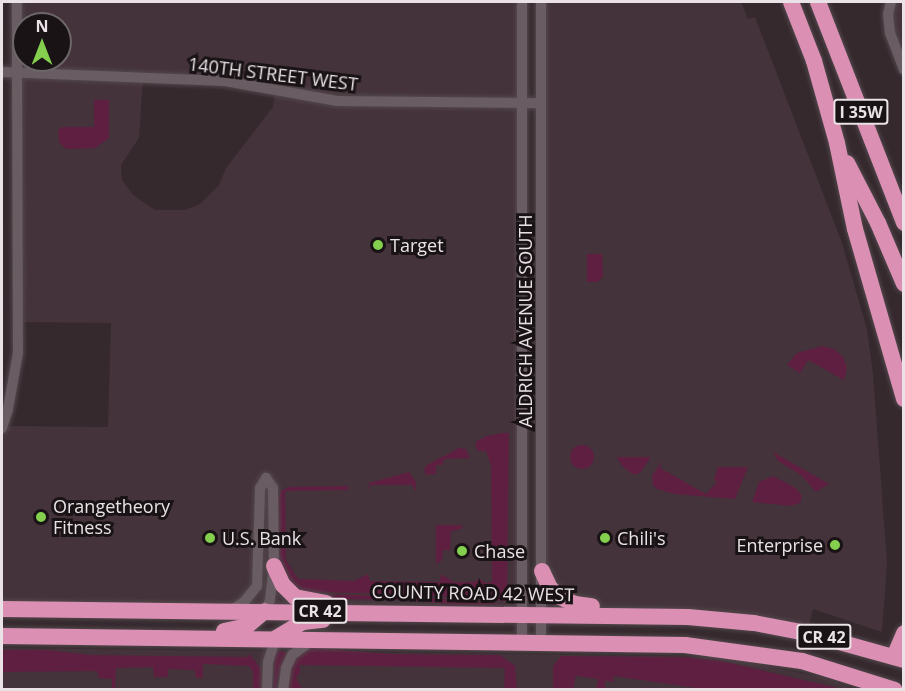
<!DOCTYPE html>
<style>
body{margin:0}
#map{position:relative;width:905px;height:691px;overflow:hidden;background:#35292e;font-family:"Open Sans",sans-serif}
div>[style]{position:absolute}
.built>*{inset:0;background:#45333b}
.green>*{inset:0;background:#5f1f41}
.round{border-radius:50%}
.roads{filter:drop-shadow(0 0 2px #52484c) drop-shadow(0 0 2px #52484c)}
.minor>*{height:10px;margin:-5px;padding:0 5px;transform-origin:5px;border-radius:5px;background:#695c62}
.highway>*{height:16px;margin:-8px;padding:0 8px;transform-origin:8px;border-radius:8px;background:#db90b3}
.dots>*{width:16px;height:16px;translate:-50% -50%;box-sizing:border-box;border:3px solid #191316;border-radius:50%}
span{translate:-50% -50%;white-space:nowrap;text-align:center;line-height:1.15;-webkit-text-stroke:6px #191316;paint-order:stroke}
.shield-label span{padding:2px 4px;background:#191316;border:2px solid;border-radius:4px;-webkit-text-stroke-width:0}
.shield-label{font-size:16px;color:#eae2e6;font-weight:700}
.street-label{font-size:18px;color:#eae2e6}
.poi-label{font-size:18px;color:#eae2e6}
.left{translate:0 -50%;text-align:left}
.right{translate:-100% -50%;text-align:right}
.frame{position:absolute;inset:0;border:3px solid #eae2e6;pointer-events:none}
.north{position:absolute;left:12px;top:12px;width:60px;height:60px;box-sizing:border-box;background:#191316;border:2px solid #6d6669;border-radius:50%;rotate:0deg;font-size:16px;font-weight:700;line-height:24px;text-align:center;color:#eae2e6}
.north::after{content:'';display:block;margin:auto;width:21px;height:27px;background:#84cf4d;clip-path:polygon(50% 0,100% 100%,50% 72%,0 100%)}
</style>
<div id="map">
<div class="built">
<div style="clip-path:polygon(evenodd,17px 2px,522px 2px,522px 613px,2px 609px,2px 426px,108px 427px,110px 355px,111px 323px,18px 322px,17px 2px,24px 24px,60px 24px,60px 60px,24px 60px,24px 24px,17px 2px,143px 78px,275px 90px,273px 107px,226px 168px,219px 185px,200px 204px,185px 210px,155px 210px,133px 195px,122px 180px,121px 165px,139px 138px,143px 78px)"></div>
<div style="clip-path:polygon(541px 2px,741px 2px,748px 19px,755px 17px,842px 243px,867px 329px,873px 374px,887px 563px,882px 632px,813px 609px,807px 633px,575px 604px,542px 571px)"></div>
<div style="clip-path:polygon(891px 2px,903px 2px,903px 69px,890px 33px)"></div>
<div style="clip-path:polygon(2px 648px,720px 657px,824px 678px,854px 689px,2px 690px)"></div>
</div>
<div class="green">
<div style="clip-path:polygon(94px 100px,109px 100px,109px 138px,95px 148px,66px 149px,59px 142px,58px 130px,62px 127px,94px 127px)"></div>
<div style="clip-path:polygon(587px 254px,602px 254px,603px 276px,598px 282px,587px 282px)"></div>
<div style="clip-path:polygon(823px 346px,834px 349px,843px 357px,847px 368px,844px 380px,808px 360px,800px 373px,787px 365px,797px 353px)"></div>
<div style="clip-path:polygon(502px 433px,509px 433px,507px 601px,407px 594px,302px 592px,292px 588px,279px 562px,278px 497px,281px 491px,289px 487px,348px 486px,348px 490px,285px 491px,286px 560px,298px 579px,354px 581px,368px 574px,370px 581px,440px 582px,441px 574px,454px 582px,474px 582px,480px 579px,485px 583px,492px 582px,491px 466px,486px 451px,478px 451px,475px 445px,477px 441px,487px 436px)"></div>
<div class="round" style="left:570px;top:445px;width:24px;height:24px"></div>
<div style="clip-path:polygon(459px 448px,466px 449px,470px 458px,444px 459px,442px 465px,436px 465px,436px 474px,426px 475px,424px 469px,427px 465px)"></div>
<div style="clip-path:polygon(773px 452px,829px 484px,816px 492px,801px 475px,778px 461px)"></div>
<div style="clip-path:polygon(651px 457px,640px 473px,634px 475px,622px 466px,617px 457px)"></div>
<div style="clip-path:polygon(662px 461px,660px 468px,706px 494px,717px 482px,714px 480px,718px 467px,748px 467px,735px 499px,674px 494px,657px 489px,653px 485px,652px 476px)"></div>
<div style="clip-path:polygon(409px 472px,416px 482px,415px 492px,412px 485px,370px 485px,368px 492px,369px 483px)"></div>
<div style="clip-path:polygon(773px 476px,796px 488px,802px 496px,800px 503px,791px 506px,752px 502px,759px 482px)"></div>
<div style="clip-path:polygon(436px 525px,463px 525px,461px 529px,451px 531px,450px 550px,443px 550px,442px 560px,436px 564px)"></div>
<div style="clip-path:polygon(303px 594px,407px 596px,507px 604px,453px 605px,410px 600px,336px 599px)"></div>
<div style="clip-path:polygon(312px 648px,394px 654px,500px 655px,515px 666px,517px 689px,504px 690px,505px 668px,300px 665px,300px 673px,296px 677px,302px 689px,288px 690px,289px 670px,298px 656px)"></div>
<div style="clip-path:polygon(2px 650px,47px 650px,90px 655px,248px 657px,250px 654px,261px 669px,261px 689px,253px 689px,253px 672px,249px 666px,203px 664px,203px 678px,196px 678px,195px 670px,168px 669px,168px 677px,154px 677px,153px 667px,116px 668px,115px 689px,112px 689px,112px 679px,99px 678px,97px 671px,2px 672px)"></div>
<div style="clip-path:polygon(277px 650px,289px 653px,280px 671px,276px 689px,273px 690px,274px 656px)"></div>
<div style="clip-path:polygon(561px 656px,686px 657px,721px 661px,843px 689px,704px 689px,613px 676px,614px 682px,605px 681px,605px 688px,596px 689px,598px 679px,576px 676px,573px 689px,553px 689px,553px 666px)"></div>
</div>
<div class="roads">
<div class="minor">
<div style="left:541px;top:2px;width:639px;rotate:90deg"></div>
<div style="left:891px;top:2px;width:12px;rotate:104deg"></div>
<div style="left:888px;top:14px;width:19px;rotate:84deg"></div>
<div style="left:890px;top:33px;width:39px;rotate:69deg"></div>
<div style="left:2px;top:72px;width:223px;rotate:2.3deg"></div>
<div style="left:225px;top:81px;width:114px;rotate:10.1deg"></div>
<div style="left:337px;top:101px;width:204px;rotate:0.6deg"></div>
<div style="left:2px;top:428px;width:20px;rotate:-72deg"></div>
<div style="left:8px;top:409px;width:57px;rotate:-79.9deg"></div>
<div style="left:18px;top:353px;width:351px;rotate:-90.2deg"></div>
<div style="left:232px;top:610px;width:14px;rotate:-34deg"></div>
<div style="left:244px;top:602px;width:21px;rotate:-51deg"></div>
<div style="left:257px;top:586px;width:98px;rotate:-88.2deg"></div>
<div style="left:260px;top:488px;width:12px;rotate:-59deg"></div>
<div style="left:266px;top:478px;width:12px;rotate:55deg"></div>
<div style="left:273px;top:488px;width:78px;rotate:89.3deg"></div>
<div style="left:274px;top:566px;width:34px;rotate:97deg"></div>
<div style="left:270px;top:600px;width:12px;rotate:114deg"></div>
<div style="left:522px;top:641px;width:639px;rotate:-90deg"></div>
<div style="left:267px;top:690px;width:28px;rotate:-88deg"></div>
<div style="left:268px;top:662px;width:25px;rotate:-72deg"></div>
<div style="left:283px;top:690px;width:22px;rotate:-82deg"></div>
<div style="left:286px;top:668px;width:14px;rotate:-65deg"></div>
<div style="left:292px;top:655px;width:24px;rotate:-36deg"></div>
</div>
<div class="highway">
<div style="left:791px;top:2px;width:63px;rotate:68.7deg"></div>
<div style="left:814px;top:61px;width:85px;rotate:74.3deg"></div>
<div style="left:837px;top:143px;width:88px;rotate:78.2deg"></div>
<div style="left:855px;top:229px;width:177px;rotate:73.9deg"></div>
<div style="left:818px;top:2px;width:237px;rotate:68.7deg"></div>
<div style="left:847px;top:163px;width:68px;rotate:62.7deg"></div>
<div style="left:878px;top:223px;width:66px;rotate:66.9deg"></div>
<div style="left:274px;top:566px;width:21px;rotate:65deg"></div>
<div style="left:283px;top:585px;width:17px;rotate:45deg"></div>
<div style="left:295px;top:597px;width:32px;rotate:11deg"></div>
<div style="left:542px;top:571px;width:19px;rotate:65deg"></div>
<div style="left:550px;top:588px;width:13px;rotate:42deg"></div>
<div style="left:560px;top:597px;width:17px;rotate:25deg"></div>
<div style="left:575px;top:604px;width:17px;rotate:7deg"></div>
<div style="left:2px;top:609px;width:686px;rotate:0.67deg"></div>
<div style="left:688px;top:617px;width:66px;rotate:5.2deg"></div>
<div style="left:754px;top:623px;width:54px;rotate:10.7deg"></div>
<div style="left:807px;top:633px;width:101px;rotate:15.6deg"></div>
<div style="left:224px;top:631px;width:24px;rotate:-12deg"></div>
<div style="left:247px;top:626px;width:23px;rotate:-40deg"></div>
<div style="left:2px;top:636px;width:683px;rotate:0.75deg"></div>
<div style="left:685px;top:645px;width:118px;rotate:7.8deg"></div>
<div style="left:802px;top:661px;width:97px;rotate:17.3deg"></div>
<div style="left:276px;top:638px;width:31px;rotate:-31deg"></div>
<div style="left:303px;top:622px;width:20px;rotate:-6deg"></div>
<div style="left:894px;top:657px;width:26px;rotate:-67deg"></div>
</div>
</div>
<div class="dots">
<div style="left:378px;top:245px;background:#84cf4d"></div>
<div style="left:41px;top:517px;background:#84cf4d"></div>
<div style="left:210px;top:538px;background:#84cf4d"></div>
<div style="left:605px;top:538px;background:#84cf4d"></div>
<div style="left:835px;top:545px;background:#84cf4d"></div>
<div style="left:462px;top:551px;background:#84cf4d"></div>
</div>
<div class="shield-label">
<span style="left:861px;top:112px">I 35W</span>
<span style="left:320px;top:611px">CR 42</span>
<span style="left:824px;top:637px">CR 42</span>
</div>
<div class="street-label">
<span style="left:273px;top:74px;rotate:7deg">140TH STREET WEST</span>
<span style="left:525px;top:321px;rotate:-90deg">ALDRICH AVENUE SOUTH</span>
<span style="left:473px;top:593px;rotate:1deg">COUNTY ROAD 42 WEST</span>
</div>
<div class="poi-label">
<span class="left" style="left:390px;top:245px">Target</span>
<span class="left" style="left:53px;top:517px">Orangetheory<br>Fitness</span>
<span class="left" style="left:222px;top:538px">U.S. Bank</span>
<span class="left" style="left:617px;top:538px">Chili's</span>
<span class="right" style="left:823px;top:545px">Enterprise</span>
<span class="left" style="left:474px;top:551px">Chase</span>
</div>
<div class="frame"></div>
<div class="north">N</div>
</div>
